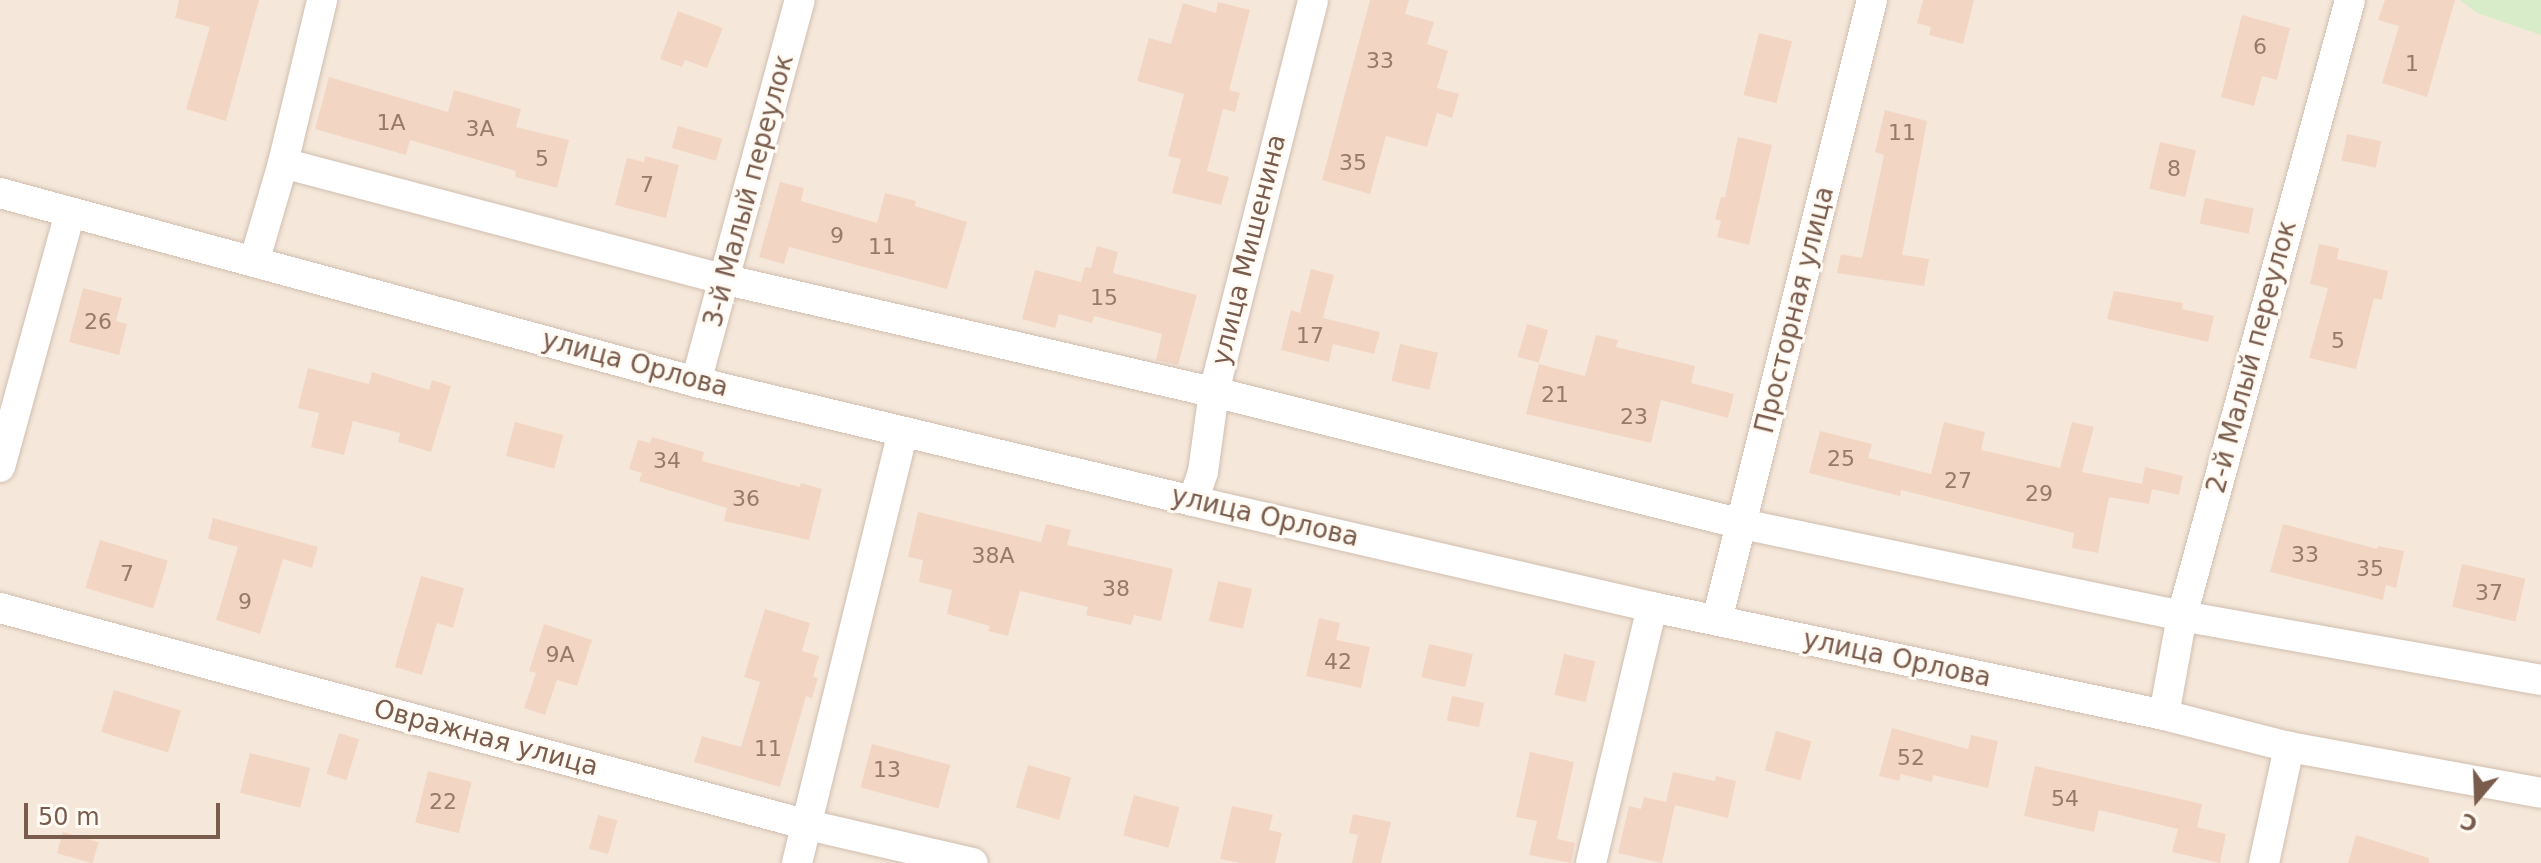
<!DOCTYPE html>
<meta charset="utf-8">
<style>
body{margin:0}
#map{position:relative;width:2541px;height:863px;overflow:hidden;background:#fdf6ec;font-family:"DejaVu Sans",sans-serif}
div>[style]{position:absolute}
.residential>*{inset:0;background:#f5e8da;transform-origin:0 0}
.green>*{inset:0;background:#d8ecc9}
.building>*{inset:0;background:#f3d5c3;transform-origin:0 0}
.roads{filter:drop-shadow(0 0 2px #d1beb0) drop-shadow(0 0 2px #d1beb0)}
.minor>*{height:30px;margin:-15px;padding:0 15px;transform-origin:15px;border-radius:15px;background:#fff}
span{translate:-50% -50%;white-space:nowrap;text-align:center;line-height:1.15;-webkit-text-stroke:6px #fffaf3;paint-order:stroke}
.number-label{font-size:22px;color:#987a6a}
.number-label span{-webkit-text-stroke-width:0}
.street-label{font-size:26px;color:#7a5c4d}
.north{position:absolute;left:2437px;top:759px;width:80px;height:80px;-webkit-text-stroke:6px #fffaf3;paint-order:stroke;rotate:199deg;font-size:22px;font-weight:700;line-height:32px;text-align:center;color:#7a5c4d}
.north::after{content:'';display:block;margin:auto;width:28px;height:36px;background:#7a5c4d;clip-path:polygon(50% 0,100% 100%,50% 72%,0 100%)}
.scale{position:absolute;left:24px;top:803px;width:196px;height:36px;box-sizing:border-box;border:4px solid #7a5c4d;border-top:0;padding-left:10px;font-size:24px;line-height:28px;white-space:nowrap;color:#7a5c4d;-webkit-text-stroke:6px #fffaf3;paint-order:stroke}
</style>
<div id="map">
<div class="residential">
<div style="left:0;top:0;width:2541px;height:863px"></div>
</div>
<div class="green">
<div style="clip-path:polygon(2460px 0,2541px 0,2541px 35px,2477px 13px)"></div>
</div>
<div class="building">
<div style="clip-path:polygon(179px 0,259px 0,226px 121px,186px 109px,210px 27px,175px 18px)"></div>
<div style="clip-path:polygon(1370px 0,1409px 0,1405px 14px,1434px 22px,1427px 44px,1448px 51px,1437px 88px,1459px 94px,1452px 118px,1437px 113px,1427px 147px,1386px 136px,1370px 194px,1322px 180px)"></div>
<div style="clip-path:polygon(1923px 0,1974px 0,1963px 44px,1929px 35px,1931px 27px,1917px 23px)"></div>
<div style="clip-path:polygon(2385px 0,2455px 0,2427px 97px,2382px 83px,2399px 26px,2378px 20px)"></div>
<div style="clip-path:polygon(1218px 2px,1250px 10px,1229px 90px,1240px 93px,1235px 112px,1223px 109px,1207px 171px,1229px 177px,1221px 205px,1172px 193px,1181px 159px,1168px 156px,1184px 94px,1137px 81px,1149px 38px,1171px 44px,1183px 3px,1216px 13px)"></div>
<div style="clip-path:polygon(678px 11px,723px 28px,707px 68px,685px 60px,682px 67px,660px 59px)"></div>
<div style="clip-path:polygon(2242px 15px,2290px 28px,2277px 80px,2262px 76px,2254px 106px,2221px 97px)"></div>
<div style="left:1759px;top:33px;width:34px;height:64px;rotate:14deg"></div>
<div style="clip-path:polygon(329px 77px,448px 112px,454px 90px,521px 109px,516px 127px,569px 140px,557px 188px,515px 177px,516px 171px,410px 140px,406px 155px,315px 129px)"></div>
<div style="clip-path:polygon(1885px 110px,1927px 121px,1902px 255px,1929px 259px,1924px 286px,1837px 273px,1841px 254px,1862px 258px,1884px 155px,1875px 152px)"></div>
<div style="left:678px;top:126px;width:46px;height:23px;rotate:16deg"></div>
<div style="left:2347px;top:134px;width:35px;height:27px;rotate:12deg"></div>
<div style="clip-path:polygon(1738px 137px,1772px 145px,1749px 245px,1717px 237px,1721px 221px,1715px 219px,1721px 197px,1725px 197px)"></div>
<div style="left:2160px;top:142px;width:37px;height:48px;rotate:13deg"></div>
<div style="clip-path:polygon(645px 156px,679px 165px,666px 218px,615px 205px,627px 158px,644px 162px)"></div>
<div style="clip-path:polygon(780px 182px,804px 188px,801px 201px,877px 223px,885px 193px,916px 201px,915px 206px,967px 222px,947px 289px,789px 247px,784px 264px,759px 257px)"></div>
<div style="left:2205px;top:198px;width:50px;height:26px;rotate:12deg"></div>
<div style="clip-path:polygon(2319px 244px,2339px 248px,2337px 259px,2388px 271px,2382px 300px,2374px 298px,2356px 369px,2309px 358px,2328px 288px,2310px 284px)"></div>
<div style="clip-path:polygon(1097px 246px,1118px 252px,1113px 273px,1197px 295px,1178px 365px,1156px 360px,1162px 334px,1094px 316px,1092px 323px,1059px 314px,1055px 328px,1022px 319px,1035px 270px,1081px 282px,1085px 267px,1091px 268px)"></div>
<div style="clip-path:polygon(1311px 269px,1334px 275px,1323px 318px,1380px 332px,1374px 354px,1333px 344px,1329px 362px,1281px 350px,1291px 310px,1300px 313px)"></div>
<div style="clip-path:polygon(83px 288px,122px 298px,116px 321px,127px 324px,119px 355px,69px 342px)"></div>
<div style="clip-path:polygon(2114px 291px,2183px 303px,2182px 309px,2214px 316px,2208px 342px,2107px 319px)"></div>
<div style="left:1527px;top:324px;width:22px;height:34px;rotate:16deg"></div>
<div style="clip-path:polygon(1596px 335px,1618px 340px,1616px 347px,1695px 366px,1691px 383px,1734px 394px,1728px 418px,1661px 400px,1651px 443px,1526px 414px,1539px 364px,1585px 376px)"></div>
<div style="left:1400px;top:344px;width:39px;height:38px;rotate:13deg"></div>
<div style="clip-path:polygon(308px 368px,369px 384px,372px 372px,429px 390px,432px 380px,451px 386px,431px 452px,398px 442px,400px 433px,353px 421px,344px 455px,311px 447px,319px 413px,298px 408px)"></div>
<div style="left:515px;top:422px;width:50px;height:35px;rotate:15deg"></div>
<div style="clip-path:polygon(1944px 422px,1985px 432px,1981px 450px,2060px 468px,2072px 422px,2094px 427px,2082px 472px,2142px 484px,2145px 467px,2183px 476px,2179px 495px,2152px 489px,2149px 504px,2109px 497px,2098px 553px,2072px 548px,2074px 533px,1901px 490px,1900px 496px,1809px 473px,1820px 431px,1872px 444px,1868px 458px,1931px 474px)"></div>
<div style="clip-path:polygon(652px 437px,704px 452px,702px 461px,800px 487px,801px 483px,822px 489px,809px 540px,724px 521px,727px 508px,639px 481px,642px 473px,629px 469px,638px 440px,650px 443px)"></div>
<div style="clip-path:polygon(918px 512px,1041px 542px,1046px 524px,1071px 530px,1067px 545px,1173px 569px,1161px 621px,1134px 615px,1131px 625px,1086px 615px,1088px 607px,1020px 591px,1008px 636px,988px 631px,990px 626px,947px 614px,952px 590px,919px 582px,923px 560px,908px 557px)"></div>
<div style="clip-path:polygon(213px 518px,318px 547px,312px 568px,283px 559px,260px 634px,216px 620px,238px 547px,208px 539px)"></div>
<div style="clip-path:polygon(2283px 524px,2377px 549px,2378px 546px,2404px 551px,2396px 588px,2386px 585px,2383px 600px,2270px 572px)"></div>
<div style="left:100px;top:540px;width:71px;height:50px;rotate:17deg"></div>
<div style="left:2462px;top:564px;width:65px;height:44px;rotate:13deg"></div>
<div style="clip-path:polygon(421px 576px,464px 588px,453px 628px,437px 623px,422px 675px,395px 667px)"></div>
<div style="left:1218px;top:581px;width:35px;height:41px;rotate:13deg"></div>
<div style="clip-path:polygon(765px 609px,810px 623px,802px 651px,819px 656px,813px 677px,818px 678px,812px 698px,806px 696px,780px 787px,694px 762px,702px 736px,741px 747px,760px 682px,744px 677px)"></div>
<div style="clip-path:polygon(1319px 618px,1340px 623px,1336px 640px,1370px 647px,1361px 688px,1306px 676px)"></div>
<div style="clip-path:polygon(544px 624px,592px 640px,577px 686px,557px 680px,545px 715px,524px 708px,536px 673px,529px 671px)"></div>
<div style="left:1429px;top:644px;width:45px;height:34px;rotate:13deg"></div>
<div style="left:1564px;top:654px;width:32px;height:42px;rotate:13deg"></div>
<div style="left:114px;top:690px;width:70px;height:44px;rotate:17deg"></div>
<div style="left:1452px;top:696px;width:33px;height:25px;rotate:12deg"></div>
<div style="clip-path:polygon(1892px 728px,1968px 749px,1971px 735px,1998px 741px,1988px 788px,1933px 775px,1932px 782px,1901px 774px,1899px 781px,1879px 776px)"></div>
<div style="left:1776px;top:731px;width:37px;height:41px;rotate:16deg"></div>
<div style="left:339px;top:733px;width:21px;height:43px;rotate:17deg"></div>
<div style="left:872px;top:744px;width:81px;height:45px;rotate:15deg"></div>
<div style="clip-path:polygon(1530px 752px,1574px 762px,1557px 839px,1575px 843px,1571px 863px,1529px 855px,1537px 821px,1516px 817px)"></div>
<div style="left:250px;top:753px;width:62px;height:41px;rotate:14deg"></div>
<div style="left:1028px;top:765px;width:45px;height:44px;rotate:16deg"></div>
<div style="clip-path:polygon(2035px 766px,2202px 804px,2197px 827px,2226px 834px,2220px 863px,2172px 852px,2178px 829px,2099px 810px,2094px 832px,2024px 816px)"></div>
<div style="left:428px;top:771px;width:45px;height:53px;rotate:14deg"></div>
<div style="clip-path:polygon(1673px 772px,1715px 781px,1716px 776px,1736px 781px,1728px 818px,1675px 805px,1662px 863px,1618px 853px,1629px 806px,1641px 809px,1644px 797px,1666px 802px)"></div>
<div style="left:1134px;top:795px;width:47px;height:42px;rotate:15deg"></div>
<div style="clip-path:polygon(1232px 806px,1273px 815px,1269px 830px,1282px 833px,1275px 863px,1240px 863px,1220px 859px)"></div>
<div style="clip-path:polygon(1353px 814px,1391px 822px,1381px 863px,1352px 863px,1358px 835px,1349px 833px)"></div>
<div style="left:598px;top:815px;width:20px;height:35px;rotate:15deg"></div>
<div style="left:63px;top:832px;width:37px;height:22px;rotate:16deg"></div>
<div style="clip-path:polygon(2356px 835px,2429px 858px,2429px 863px,2348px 863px)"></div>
</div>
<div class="roads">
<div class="minor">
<div style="left:283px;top:163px;width:459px;rotate:14.8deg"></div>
<div style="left:727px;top:280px;width:500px;rotate:13deg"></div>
<div style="left:1214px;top:392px;width:544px;rotate:14.04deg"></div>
<div style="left:1742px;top:524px;width:450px;rotate:11.8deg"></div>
<div style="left:2182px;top:616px;width:365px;rotate:10.1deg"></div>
<div style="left:0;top:193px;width:721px;rotate:15.19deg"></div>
<div style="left:696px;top:382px;width:511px;rotate:13.47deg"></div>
<div style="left:1193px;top:501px;width:471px;rotate:13deg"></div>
<div style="left:1652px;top:607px;width:523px;rotate:11.91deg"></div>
<div style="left:2164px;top:715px;width:129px;rotate:14.4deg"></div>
<div style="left:2289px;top:747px;width:256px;rotate:10.3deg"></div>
<div style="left:255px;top:259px;width:100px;rotate:-73.7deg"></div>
<div style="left:283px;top:163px;width:168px;rotate:-76.5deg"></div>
<div style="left:696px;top:382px;width:396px;rotate:-74.8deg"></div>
<div style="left:0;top:467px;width:264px;rotate:-74.6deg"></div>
<div style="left:1193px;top:501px;width:31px;rotate:-71deg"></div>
<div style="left:1203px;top:472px;width:81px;rotate:-82.2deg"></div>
<div style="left:1214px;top:392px;width:404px;rotate:-75.8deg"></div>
<div style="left:0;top:608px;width:837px;rotate:15.03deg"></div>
<div style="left:808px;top:825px;width:169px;rotate:13deg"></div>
<div style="left:1717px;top:620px;width:639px;rotate:-75.96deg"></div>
<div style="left:2164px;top:715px;width:101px;rotate:-79.7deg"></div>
<div style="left:2182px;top:616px;width:638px;rotate:-74.74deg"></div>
<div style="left:797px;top:863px;width:444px;rotate:-76.2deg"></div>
<div style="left:1591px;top:863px;width:263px;rotate:-76.6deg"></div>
<div style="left:2264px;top:863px;width:119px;rotate:-77.8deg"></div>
</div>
</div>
<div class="number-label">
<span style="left:2260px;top:47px">6</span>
<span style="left:1380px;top:61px">33</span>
<span style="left:2412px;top:64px">1</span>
<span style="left:391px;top:123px">1А</span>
<span style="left:480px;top:129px">3А</span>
<span style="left:1902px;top:133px">11</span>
<span style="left:542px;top:159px">5</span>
<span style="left:1353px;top:163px">35</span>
<span style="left:2174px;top:169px">8</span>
<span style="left:647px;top:185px">7</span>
<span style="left:837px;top:236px">9</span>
<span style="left:882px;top:247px">11</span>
<span style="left:1104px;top:298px">15</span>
<span style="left:98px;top:322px">26</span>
<span style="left:1310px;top:336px">17</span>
<span style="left:2338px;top:341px">5</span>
<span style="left:1555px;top:395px">21</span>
<span style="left:1634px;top:417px">23</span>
<span style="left:1841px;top:459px">25</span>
<span style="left:667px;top:461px">34</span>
<span style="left:1958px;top:481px">27</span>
<span style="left:2039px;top:494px">29</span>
<span style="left:746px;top:499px">36</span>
<span style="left:2305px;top:555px">33</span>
<span style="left:993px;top:556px">38А</span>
<span style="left:2370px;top:569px">35</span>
<span style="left:127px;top:574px">7</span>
<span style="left:1116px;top:589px">38</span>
<span style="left:2489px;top:593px">37</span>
<span style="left:245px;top:602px">9</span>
<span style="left:560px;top:655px">9А</span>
<span style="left:1338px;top:662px">42</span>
<span style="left:768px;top:749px">11</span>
<span style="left:1911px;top:758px">52</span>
<span style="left:887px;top:770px">13</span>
<span style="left:2065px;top:799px">54</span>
<span style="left:443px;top:802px">22</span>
</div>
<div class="street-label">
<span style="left:749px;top:191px;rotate:-75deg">3-й Малый переулок</span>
<span style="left:1249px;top:250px;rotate:-76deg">улица Мишенина</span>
<span style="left:1795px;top:310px;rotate:-76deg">Просторная улица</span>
<span style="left:2252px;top:357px;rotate:-75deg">2-й Малый переулок</span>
<span style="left:635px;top:364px;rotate:15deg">улица Орлова</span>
<span style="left:1265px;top:517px;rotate:13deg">улица Орлова</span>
<span style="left:1897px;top:659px;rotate:12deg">улица Орлова</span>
<span style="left:486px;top:738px;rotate:15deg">Овражная улица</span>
</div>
<div class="north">С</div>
<div class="scale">50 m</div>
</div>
